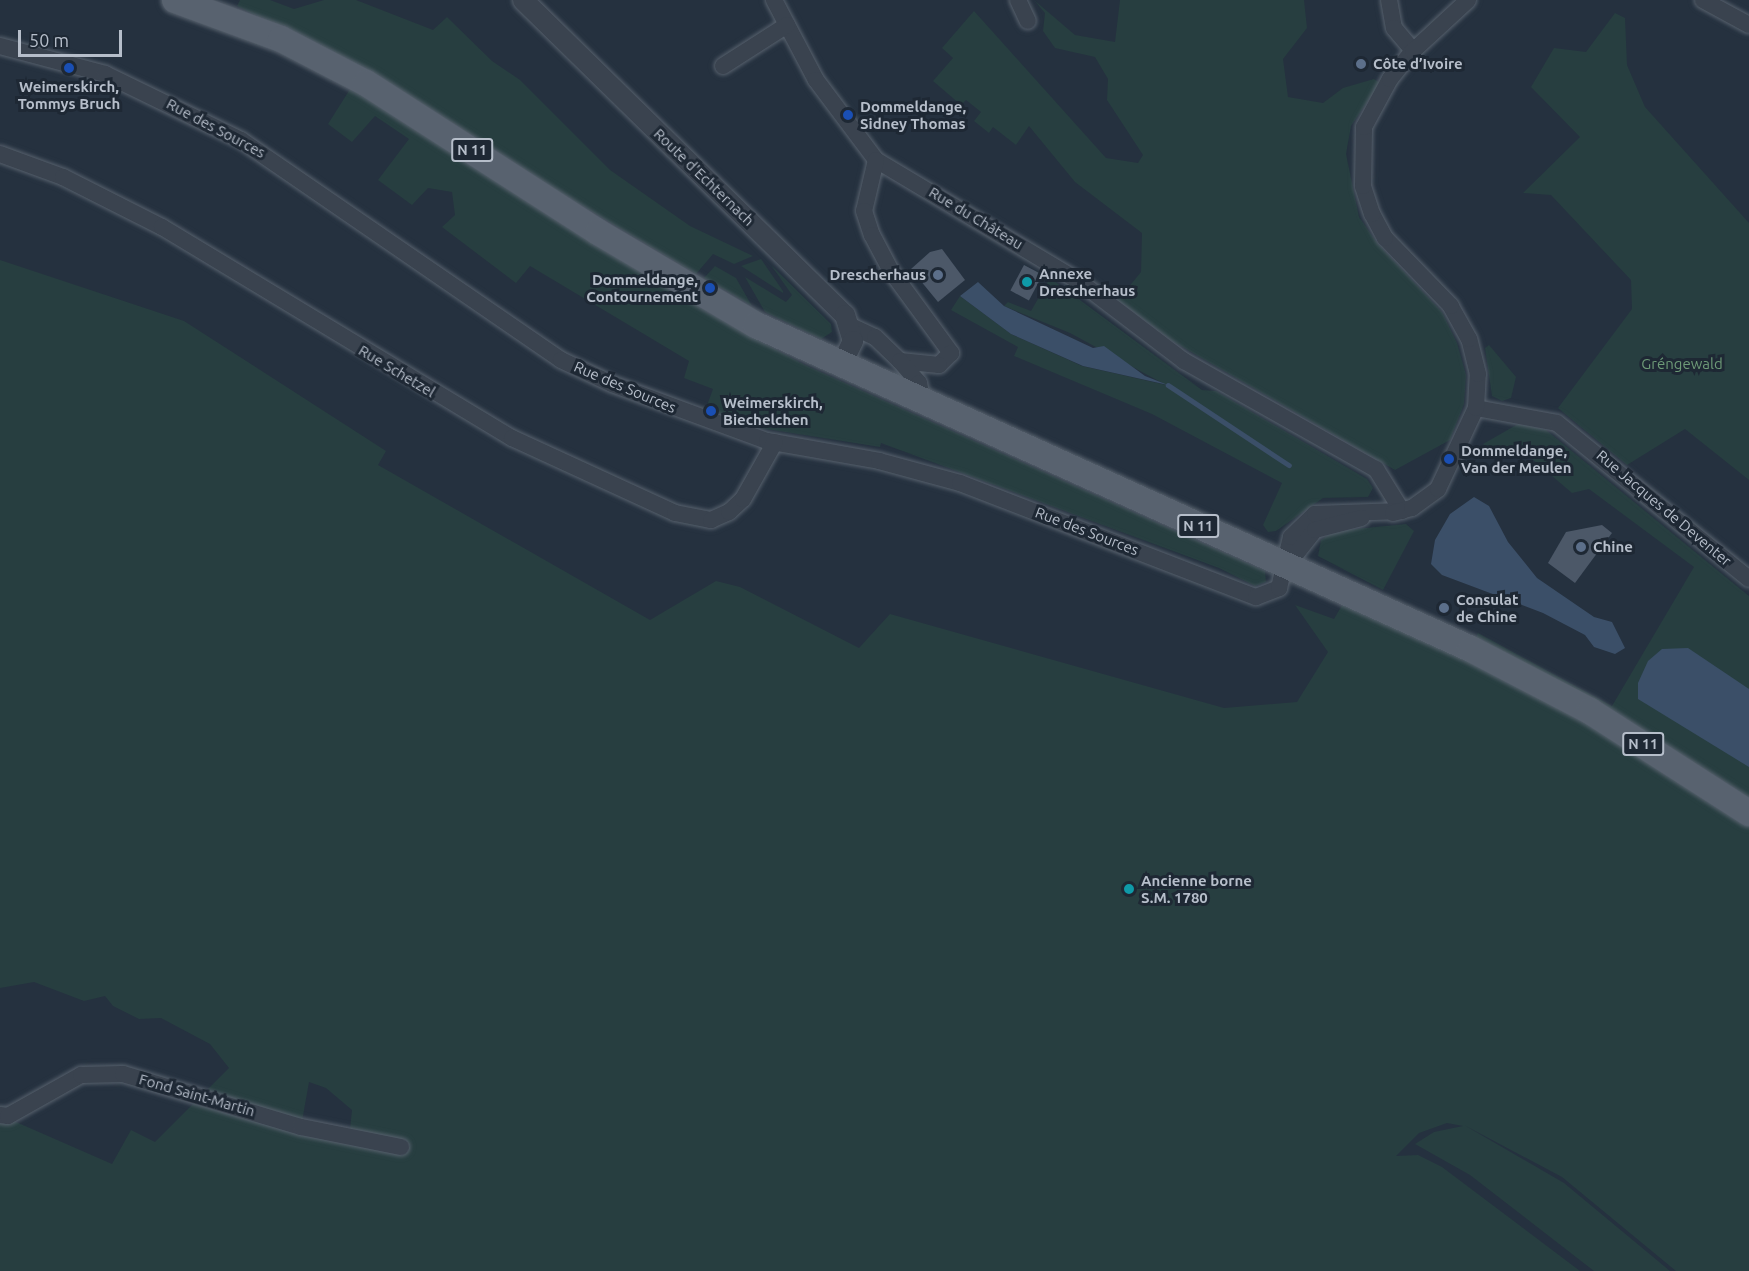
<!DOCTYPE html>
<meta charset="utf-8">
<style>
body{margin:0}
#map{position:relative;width:1749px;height:1271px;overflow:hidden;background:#25313f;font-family:Ubuntu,sans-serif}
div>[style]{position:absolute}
.green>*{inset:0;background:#273e40}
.water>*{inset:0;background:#3b4f68}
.stream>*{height:4.5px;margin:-2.25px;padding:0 2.25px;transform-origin:2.25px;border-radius:2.25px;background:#3b4f68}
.building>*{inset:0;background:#4c5868;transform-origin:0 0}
.roads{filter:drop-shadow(0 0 2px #57616d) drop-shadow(0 0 2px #57616d)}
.minor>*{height:16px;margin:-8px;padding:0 8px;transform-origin:8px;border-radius:8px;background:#3a434f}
.tertiary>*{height:20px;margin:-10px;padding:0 10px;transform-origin:10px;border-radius:10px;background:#3a434f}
.primary>*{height:26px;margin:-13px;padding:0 13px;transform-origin:13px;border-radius:13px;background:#58626f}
.dots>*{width:16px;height:16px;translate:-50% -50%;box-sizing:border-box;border:3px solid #1e2834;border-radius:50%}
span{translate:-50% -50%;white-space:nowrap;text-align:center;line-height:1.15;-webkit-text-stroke:6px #1e2834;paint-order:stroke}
.shield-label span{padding:2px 4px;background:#1e2834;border:2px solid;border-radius:4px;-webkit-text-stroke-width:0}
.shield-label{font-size:14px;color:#b6beca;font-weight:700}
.poi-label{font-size:15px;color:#b6beca;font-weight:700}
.left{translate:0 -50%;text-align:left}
.right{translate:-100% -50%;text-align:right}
.street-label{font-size:15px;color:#b6beca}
.park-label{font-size:15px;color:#6d9a77}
.scale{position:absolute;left:18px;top:30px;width:104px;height:27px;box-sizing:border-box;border:3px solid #b6beca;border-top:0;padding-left:8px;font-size:18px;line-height:21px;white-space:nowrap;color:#b6beca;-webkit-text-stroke:4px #1e2834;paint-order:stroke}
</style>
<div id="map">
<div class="green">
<div style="clip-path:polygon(240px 0,270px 0,294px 9px,324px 0,356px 0,433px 30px,447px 17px,492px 61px,520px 80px,610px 170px,690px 226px,753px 256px,734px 264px,713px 254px,696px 274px,499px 156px,390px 84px,237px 6px)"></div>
<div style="clip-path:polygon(1034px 0,1075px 35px,1115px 42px,1120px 0,1304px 0,1307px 28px,1283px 59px,1288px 97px,1323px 103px,1343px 88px,1374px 79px,1380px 83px,1351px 126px,1346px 154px,1359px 217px,1378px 244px,1442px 312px,1457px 343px,1466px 375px,1464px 404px,1450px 440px,1395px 470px,1174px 342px,1118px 300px,1141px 272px,1142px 233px,1075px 182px,1029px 126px,1016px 145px,993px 127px,989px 133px,974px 121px,981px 112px,966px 100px,961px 105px,933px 81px,953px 58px,942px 48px,974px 11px,1106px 158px,1138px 163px,1143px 155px,1107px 100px,1108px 79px,1095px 57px,1055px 48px,1043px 31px,1045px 13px)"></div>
<div style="clip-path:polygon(1615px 13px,1625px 18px,1627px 65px,1645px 107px,1749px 223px,1749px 480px,1685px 429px,1627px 465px,1558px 408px,1632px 309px,1631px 280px,1551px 195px,1523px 193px,1580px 137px,1531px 87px,1554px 48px,1586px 52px)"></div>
<div style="clip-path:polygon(352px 86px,673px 292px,750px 336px,805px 365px,1265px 571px,1266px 582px,1255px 586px,1219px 568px,881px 443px,880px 447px,760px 428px,706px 408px,713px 389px,684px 378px,689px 361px,530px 266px,516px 283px,442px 227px,455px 215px,452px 192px,428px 188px,412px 205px,378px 180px,409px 139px,375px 116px,352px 142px,328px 124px)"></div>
<div style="clip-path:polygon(761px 259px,783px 291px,783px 293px,741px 266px)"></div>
<div style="clip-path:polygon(evenodd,0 260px,184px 321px,386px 451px,378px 465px,650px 620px,716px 581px,740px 587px,859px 648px,890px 614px,1224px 708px,1297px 702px,1328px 652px,1295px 605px,1334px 619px,1349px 593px,1471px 649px,1478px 633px,1612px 706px,1694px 567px,1589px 489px,1572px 493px,1525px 453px,1496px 458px,1483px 444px,1518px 424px,1546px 430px,1749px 596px,1749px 1271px,1676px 1271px,1562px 1177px,1464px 1125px,1564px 1183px,1670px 1271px,1594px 1271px,1470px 1175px,1415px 1144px,1434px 1132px,1463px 1126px,1447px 1123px,1419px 1133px,1396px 1156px,1418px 1155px,1442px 1167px,1580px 1271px,0 1271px,0 1115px,112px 1164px,131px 1130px,155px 1142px,229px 1068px,210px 1044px,161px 1018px,139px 1019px,113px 1006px,105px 996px,84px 1001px,34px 982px,0 988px,0 260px,309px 1082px,326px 1088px,352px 1110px,349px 1139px,301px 1127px,309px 1082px)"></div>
<div style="clip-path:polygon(771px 265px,831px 324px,832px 332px,821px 339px,765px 312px,745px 277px,786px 302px,792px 295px)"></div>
<div style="clip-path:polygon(715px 266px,736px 278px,752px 306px,704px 278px)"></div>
<div style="clip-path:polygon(1050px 278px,1202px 390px,1216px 391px,1367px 479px,1373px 488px,1368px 497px,1323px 498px,1276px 531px,1268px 532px,1263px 525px,1282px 483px,1152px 414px,1014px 356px,1018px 347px,951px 310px,960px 296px,1011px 334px,1082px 366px,1166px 385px,1070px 333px,1004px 306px,1008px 302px,1031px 311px)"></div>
<div style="clip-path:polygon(1489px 345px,1516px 377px,1511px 398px,1502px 401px,1492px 396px,1485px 348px)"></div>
<div style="clip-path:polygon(1406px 524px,1414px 531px,1383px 590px,1318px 556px,1321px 540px,1335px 531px)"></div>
</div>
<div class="water">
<div style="clip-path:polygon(978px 282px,1004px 306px,1093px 348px,1104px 346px,1145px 376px,1168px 385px,1083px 366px,1011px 334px,960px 296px)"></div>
<div style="clip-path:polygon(1474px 497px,1489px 506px,1508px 542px,1537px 578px,1594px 617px,1612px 622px,1625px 648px,1615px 654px,1594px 647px,1585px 635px,1543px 613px,1442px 575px,1431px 564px,1435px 540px,1450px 514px)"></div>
<div style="clip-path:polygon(1688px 648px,1749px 689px,1749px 767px,1638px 699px,1638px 683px,1648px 661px,1662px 649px)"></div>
</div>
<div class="stream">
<div style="left:1168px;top:385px;width:145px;rotate:33.5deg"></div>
</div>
<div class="building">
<div style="clip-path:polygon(942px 249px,965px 280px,938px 302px,911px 269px,930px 252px)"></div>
<div style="left:1024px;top:265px;width:21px;height:29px;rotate:28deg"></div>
<div style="clip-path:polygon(1602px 525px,1612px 533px,1575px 583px,1548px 563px,1566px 532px)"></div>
</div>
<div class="roads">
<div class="minor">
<div style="left:774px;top:0;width:90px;rotate:62.3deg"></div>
<div style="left:816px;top:80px;width:100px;rotate:53.1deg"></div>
<div style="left:876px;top:160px;width:238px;rotate:30.9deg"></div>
<div style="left:1080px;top:282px;width:131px;rotate:37.2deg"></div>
<div style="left:1184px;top:361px;width:220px;rotate:29.4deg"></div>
<div style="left:1376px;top:469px;width:49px;rotate:58.2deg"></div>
<div style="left:1018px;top:0;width:23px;rotate:65deg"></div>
<div style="left:1389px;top:0;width:28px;rotate:80deg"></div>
<div style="left:1394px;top:28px;width:30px;rotate:50deg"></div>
<div style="left:1703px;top:0;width:52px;rotate:28.5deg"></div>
<div style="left:0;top:46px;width:109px;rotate:14.9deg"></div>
<div style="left:105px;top:74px;width:151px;rotate:25.9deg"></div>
<div style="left:241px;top:140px;width:388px;rotate:34.5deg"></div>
<div style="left:561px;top:360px;width:56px;rotate:25.2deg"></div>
<div style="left:612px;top:384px;width:165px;rotate:20.2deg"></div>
<div style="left:767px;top:441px;width:114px;rotate:10.1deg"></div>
<div style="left:879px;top:461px;width:84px;rotate:15.2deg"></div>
<div style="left:960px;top:483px;width:317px;rotate:21.1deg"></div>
<div style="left:1256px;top:597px;width:25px;rotate:-21deg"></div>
<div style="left:1279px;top:588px;width:52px;rotate:-76.8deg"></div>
<div style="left:1291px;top:537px;width:33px;rotate:-44deg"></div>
<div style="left:1315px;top:514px;width:87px;rotate:-2deg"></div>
<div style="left:723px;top:66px;width:76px;rotate:-32.6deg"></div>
<div style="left:0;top:154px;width:67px;rotate:20.1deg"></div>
<div style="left:63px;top:177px;width:111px;rotate:26.8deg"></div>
<div style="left:162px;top:227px;width:409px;rotate:31.1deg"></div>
<div style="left:512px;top:438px;width:179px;rotate:24.7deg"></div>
<div style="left:675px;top:513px;width:37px;rotate:11deg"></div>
<div style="left:711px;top:520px;width:20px;rotate:-24deg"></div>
<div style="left:729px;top:512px;width:19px;rotate:-43deg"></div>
<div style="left:743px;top:499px;width:65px;rotate:-60.7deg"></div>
<div style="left:876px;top:160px;width:52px;rotate:103.2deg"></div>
<div style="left:864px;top:211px;width:25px;rotate:72deg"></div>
<div style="left:872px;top:235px;width:41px;rotate:62.2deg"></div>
<div style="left:891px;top:271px;width:102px;rotate:53.8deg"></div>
<div style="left:951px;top:353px;width:17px;rotate:135deg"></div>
<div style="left:939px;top:365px;width:39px;rotate:-174deg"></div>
<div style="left:851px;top:326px;width:26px;rotate:25deg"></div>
<div style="left:875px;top:337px;width:35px;rotate:44deg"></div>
<div style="left:900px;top:361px;width:29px;rotate:49deg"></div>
<div style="left:919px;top:383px;width:21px;rotate:79deg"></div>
<div style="left:1476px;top:408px;width:82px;rotate:10.5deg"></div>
<div style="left:1557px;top:423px;width:247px;rotate:39.1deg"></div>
<div style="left:1393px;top:513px;width:20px;rotate:-15deg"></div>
<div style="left:1412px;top:508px;width:32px;rotate:-36deg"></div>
<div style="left:1438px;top:489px;width:89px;rotate:-64.9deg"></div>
<div style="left:1476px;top:408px;width:34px;rotate:-87deg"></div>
<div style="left:1478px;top:374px;width:36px;rotate:-104deg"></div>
<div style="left:1469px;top:339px;width:38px;rotate:-119deg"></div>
<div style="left:1451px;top:306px;width:95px;rotate:-134.1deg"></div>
<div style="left:1385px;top:238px;width:27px;rotate:-118deg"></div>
<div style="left:1372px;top:214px;width:29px;rotate:-108deg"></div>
<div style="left:1363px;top:186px;width:59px;rotate:-89deg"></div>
<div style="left:1364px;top:127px;width:55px;rotate:-61.6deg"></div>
<div style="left:1390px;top:79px;width:36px;rotate:-51deg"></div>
<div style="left:1413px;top:51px;width:75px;rotate:-42.8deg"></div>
<div style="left:1288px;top:564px;width:43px;rotate:-51.5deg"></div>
<div style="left:1315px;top:530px;width:48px;rotate:-14.6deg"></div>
<div style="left:0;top:1115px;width:8px;rotate:7deg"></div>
<div style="left:8px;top:1116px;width:84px;rotate:-29.3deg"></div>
<div style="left:81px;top:1075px;width:42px;rotate:-1.4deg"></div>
<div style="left:123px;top:1074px;width:186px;rotate:16.6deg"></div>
<div style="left:301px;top:1127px;width:102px;rotate:11.3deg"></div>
</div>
<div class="tertiary">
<div style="left:523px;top:0;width:450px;rotate:44.4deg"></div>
<div style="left:845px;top:315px;width:27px;rotate:73deg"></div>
<div style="left:853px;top:341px;width:28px;rotate:116deg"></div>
</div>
<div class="primary">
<div style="left:175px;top:0;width:113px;rotate:20.2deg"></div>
<div style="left:281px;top:39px;width:96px;rotate:27.4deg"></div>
<div style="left:366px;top:83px;width:276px;rotate:32.7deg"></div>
<div style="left:598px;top:232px;width:183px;rotate:30.5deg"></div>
<div style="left:756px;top:325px;width:785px;rotate:24.38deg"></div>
<div style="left:1471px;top:649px;width:134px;rotate:27.5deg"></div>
<div style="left:1590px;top:711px;width:189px;rotate:32.7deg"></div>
</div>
</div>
<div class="dots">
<div style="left:1361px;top:64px;background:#5c6f8a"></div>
<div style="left:69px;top:68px;background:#1a4fb4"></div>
<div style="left:848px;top:115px;background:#1a4fb4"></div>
<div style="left:938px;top:275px;background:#5c6f8a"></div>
<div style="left:1027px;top:282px;background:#0f9aa8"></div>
<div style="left:710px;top:288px;background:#1a4fb4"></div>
<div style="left:711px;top:411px;background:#1a4fb4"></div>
<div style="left:1449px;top:459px;background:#1a4fb4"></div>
<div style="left:1581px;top:547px;background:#5c6f8a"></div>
<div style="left:1444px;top:608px;background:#5c6f8a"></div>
<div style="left:1129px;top:889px;background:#0f9aa8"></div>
</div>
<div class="shield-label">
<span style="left:472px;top:150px">N 11</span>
<span style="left:1198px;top:526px">N 11</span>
<span style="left:1643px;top:744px">N 11</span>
</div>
<div class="poi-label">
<span class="left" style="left:1373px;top:64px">Côte d’Ivoire</span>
<span style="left:69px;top:95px">Weimerskirch,<br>Tommys Bruch</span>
<span class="left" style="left:860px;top:115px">Dommeldange,<br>Sidney Thomas</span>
<span class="left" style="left:1039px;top:282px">Annexe<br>Drescherhaus</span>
<span class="right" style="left:926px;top:275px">Drescherhaus</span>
<span class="right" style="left:698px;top:288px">Dommeldange,<br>Contournement</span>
<span class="left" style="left:723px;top:411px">Weimerskirch,<br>Biechelchen</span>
<span class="left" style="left:1461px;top:459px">Dommeldange,<br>Van der Meulen</span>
<span class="left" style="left:1593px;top:547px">Chine</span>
<span class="left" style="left:1456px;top:608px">Consulat<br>de Chine</span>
<span class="left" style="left:1141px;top:889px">Ancienne borne<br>S.M. 1780</span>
</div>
<div class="street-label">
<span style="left:216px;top:128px;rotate:28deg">Rue des Sources</span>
<span style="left:704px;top:177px;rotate:44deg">Route d'Echternach</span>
<span style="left:976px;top:218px;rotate:31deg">Rue du Château</span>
<span style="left:397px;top:371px;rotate:31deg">Rue Schetzel</span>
<span style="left:625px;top:387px;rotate:23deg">Rue des Sources</span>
<span style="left:1664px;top:508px;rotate:40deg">Rue Jacques de Deventer</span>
<span style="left:1087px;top:531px;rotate:21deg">Rue des Sources</span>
<span style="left:197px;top:1095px;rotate:16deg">Fond Saint-Martin</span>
</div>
<div class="park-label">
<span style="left:1682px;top:364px">Gréngewald</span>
</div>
<div class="scale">50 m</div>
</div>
